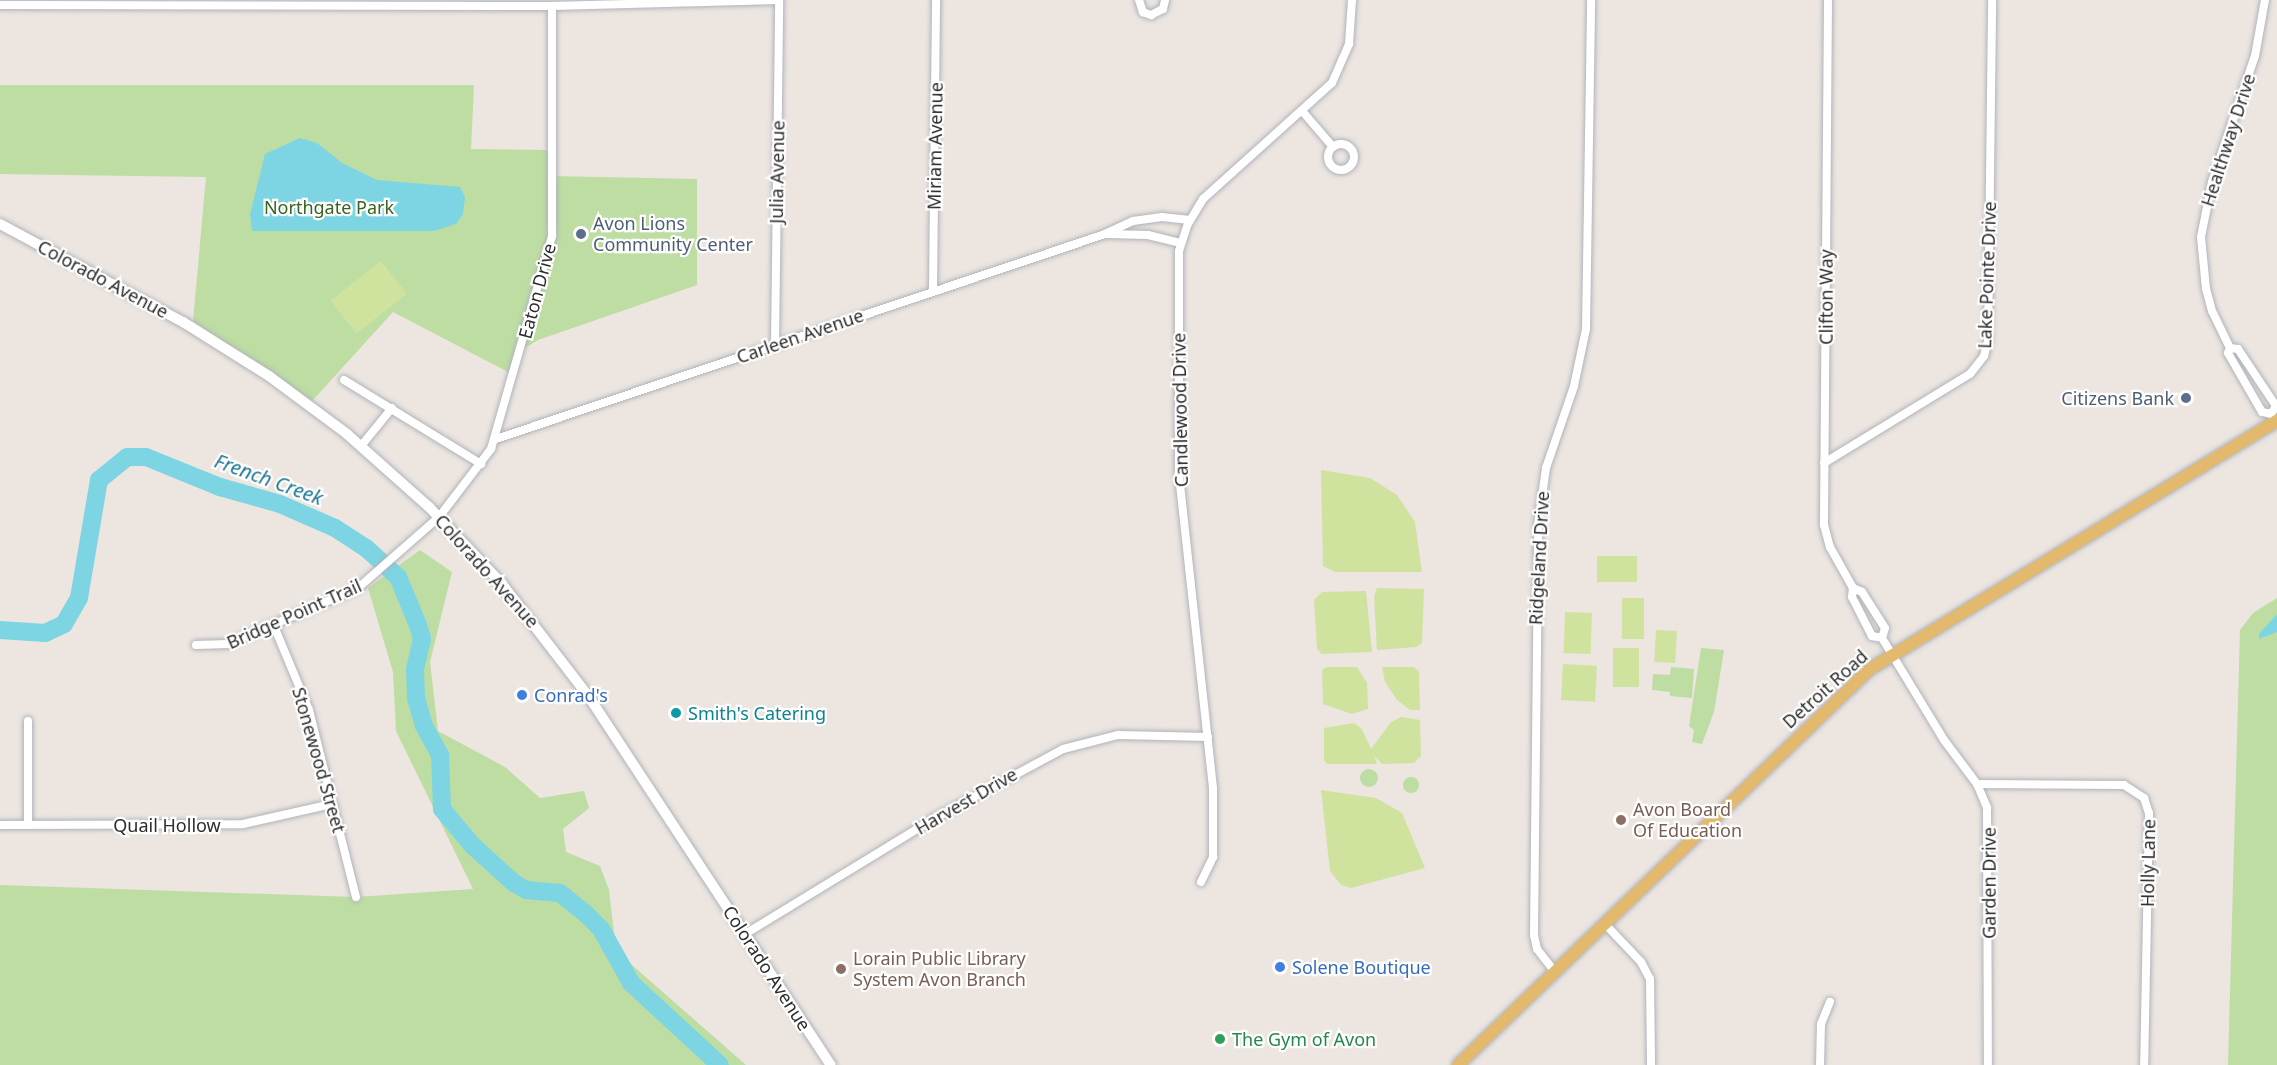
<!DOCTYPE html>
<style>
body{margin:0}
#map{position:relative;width:2277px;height:1065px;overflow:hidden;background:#ece5e0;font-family:"Noto Sans",sans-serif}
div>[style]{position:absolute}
.green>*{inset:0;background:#bddda2}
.round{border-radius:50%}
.pitch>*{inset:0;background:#cfe39f;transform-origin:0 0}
.water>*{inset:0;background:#7dd5e3}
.river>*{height:18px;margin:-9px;padding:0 9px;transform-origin:9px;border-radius:9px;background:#7dd5e3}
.roads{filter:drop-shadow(0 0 2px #b0b3bb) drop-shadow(0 0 2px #b0b3bb)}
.street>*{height:8px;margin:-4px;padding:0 4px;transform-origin:4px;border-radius:4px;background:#fff}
.street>.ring{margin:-4px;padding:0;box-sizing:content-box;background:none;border:8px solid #fff;border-radius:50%}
.secondary>*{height:10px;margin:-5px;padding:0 5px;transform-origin:5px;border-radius:5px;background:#fff}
.primary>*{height:12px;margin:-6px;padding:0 6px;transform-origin:6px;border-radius:6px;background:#e3b96d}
.dots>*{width:16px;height:16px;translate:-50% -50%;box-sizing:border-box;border:3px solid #fff;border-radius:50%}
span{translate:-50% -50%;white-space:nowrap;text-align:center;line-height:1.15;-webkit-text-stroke:4.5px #fff;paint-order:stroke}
.street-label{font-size:18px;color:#2c2c2c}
.park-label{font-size:18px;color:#386322}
.service-label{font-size:18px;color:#4e5e75}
.left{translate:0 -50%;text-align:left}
.right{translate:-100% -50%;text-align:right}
.shop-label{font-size:18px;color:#366cbe}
.culture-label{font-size:18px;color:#0d838f}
.education-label{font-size:18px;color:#785e54}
.leisure-label{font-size:18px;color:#27864d}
.water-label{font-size:20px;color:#1b7791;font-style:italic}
</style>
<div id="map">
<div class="green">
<div style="clip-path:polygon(0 85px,474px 85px,471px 149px,548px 150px,548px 176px,697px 179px,697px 285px,538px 340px,516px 353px,510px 373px,393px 312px,312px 401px,193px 321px,206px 177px,0 174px)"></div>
<div style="clip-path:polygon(420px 550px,452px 572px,430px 662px,438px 731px,505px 767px,540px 798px,584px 791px,589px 808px,563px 829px,566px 852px,600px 866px,609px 890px,614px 933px,624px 958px,746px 1065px,0 1065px,0 885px,356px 897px,473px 889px,396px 731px,393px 672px,368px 588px)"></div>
<div style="clip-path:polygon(2277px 598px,2277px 1065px,2228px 1065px,2240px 630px,2253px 613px)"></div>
<div style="clip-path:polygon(1701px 648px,1724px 650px,1714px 712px,1702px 744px,1692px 742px,1694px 730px,1689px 726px)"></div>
<div style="clip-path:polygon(1671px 667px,1694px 669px,1692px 698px,1670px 696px,1670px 692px,1652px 690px,1653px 674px,1670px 675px)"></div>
<div class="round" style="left:1360px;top:769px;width:18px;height:18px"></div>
<div class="round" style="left:1403px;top:777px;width:16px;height:16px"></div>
</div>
<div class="pitch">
<div style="left:381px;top:261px;width:42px;height:64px;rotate:52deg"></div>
<div style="clip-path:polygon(1321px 470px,1370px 478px,1397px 495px,1415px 522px,1422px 572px,1335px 572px,1323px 566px)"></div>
<div style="left:1597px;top:556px;width:40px;height:26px"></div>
<div style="clip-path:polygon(1377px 588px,1424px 589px,1422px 643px,1416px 647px,1377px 650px,1374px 597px)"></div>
<div style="clip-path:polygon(1366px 591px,1372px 652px,1322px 654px,1317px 649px,1314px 600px,1322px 592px)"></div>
<div style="left:1622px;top:598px;width:22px;height:41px"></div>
<div style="left:1565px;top:612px;width:27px;height:41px;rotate:2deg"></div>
<div style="left:1656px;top:630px;width:21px;height:32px;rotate:3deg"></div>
<div style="left:1613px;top:648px;width:26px;height:39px"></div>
<div style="left:1563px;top:664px;width:34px;height:36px;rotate:3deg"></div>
<div style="clip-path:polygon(1327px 667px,1357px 667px,1367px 683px,1368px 709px,1352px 714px,1323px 704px,1322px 670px)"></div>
<div style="clip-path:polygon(1382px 667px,1414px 667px,1419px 672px,1420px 710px,1410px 710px,1397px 700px,1385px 682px)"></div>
<div style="clip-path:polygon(1401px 717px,1420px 720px,1421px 756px,1414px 763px,1382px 764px,1374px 756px,1377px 764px,1327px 764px,1324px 760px,1324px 728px,1354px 723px,1362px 729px,1371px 749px,1391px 722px)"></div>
<div style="clip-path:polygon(1321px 790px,1376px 798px,1402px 813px,1425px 868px,1351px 888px,1341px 885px,1330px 871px)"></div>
</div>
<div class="water">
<div style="clip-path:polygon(300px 138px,317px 143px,342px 163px,377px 180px,460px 187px,465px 197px,463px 214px,456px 224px,434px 231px,252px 231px,250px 214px,265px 154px)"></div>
<div style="clip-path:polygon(2277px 614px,2277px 632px,2259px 639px,2259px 634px)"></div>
</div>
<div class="river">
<div style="left:0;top:630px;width:45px;rotate:3.8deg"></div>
<div style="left:45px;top:633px;width:21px;rotate:-25deg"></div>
<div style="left:64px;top:624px;width:30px;rotate:-60deg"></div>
<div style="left:79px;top:598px;width:120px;rotate:-80.4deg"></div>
<div style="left:99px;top:480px;width:36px;rotate:-39deg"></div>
<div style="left:127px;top:457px;width:19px"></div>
<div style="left:146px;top:457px;width:80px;rotate:22.1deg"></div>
<div style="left:220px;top:487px;width:62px;rotate:15.8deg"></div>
<div style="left:280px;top:504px;width:60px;rotate:23.6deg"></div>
<div style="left:335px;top:528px;width:37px;rotate:33deg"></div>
<div style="left:366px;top:548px;width:43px;rotate:42.2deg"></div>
<div style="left:398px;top:577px;width:52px;rotate:67.4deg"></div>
<div style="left:418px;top:625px;width:15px;rotate:74deg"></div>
<div style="left:422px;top:639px;width:31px;rotate:103deg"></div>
<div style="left:415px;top:669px;width:29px;rotate:88deg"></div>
<div style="left:416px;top:698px;width:29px;rotate:74deg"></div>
<div style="left:424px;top:726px;width:33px;rotate:61deg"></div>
<div style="left:440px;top:755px;width:54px;rotate:87.9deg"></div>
<div style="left:442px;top:809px;width:47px;rotate:50.2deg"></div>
<div style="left:472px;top:845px;width:57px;rotate:42.1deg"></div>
<div style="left:514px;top:883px;width:14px;rotate:30deg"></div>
<div style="left:526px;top:890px;width:34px;rotate:5deg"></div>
<div style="left:560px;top:893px;width:35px;rotate:39deg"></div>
<div style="left:587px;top:915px;width:20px;rotate:45deg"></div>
<div style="left:601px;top:929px;width:62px;rotate:60.9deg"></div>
<div style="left:631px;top:983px;width:121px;rotate:42.7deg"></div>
</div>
<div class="roads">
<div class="street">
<div style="left:1139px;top:0;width:13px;rotate:72deg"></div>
<div style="left:1143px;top:12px;width:9px;rotate:21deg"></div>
<div style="left:1151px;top:15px;width:13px;rotate:-27deg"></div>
<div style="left:1163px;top:9px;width:9px;rotate:-77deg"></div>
<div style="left:1828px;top:0;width:525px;rotate:90.44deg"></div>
<div style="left:1824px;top:525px;width:23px;rotate:75deg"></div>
<div style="left:1830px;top:547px;width:47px;rotate:60.7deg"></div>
<div style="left:1853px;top:588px;width:9px;rotate:96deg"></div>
<div style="left:1852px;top:597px;width:44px;rotate:62.9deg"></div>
<div style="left:1872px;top:636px;width:10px;rotate:11deg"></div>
<div style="left:1882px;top:638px;width:10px;rotate:-73deg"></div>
<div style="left:1885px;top:628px;width:43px;rotate:-122.6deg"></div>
<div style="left:1862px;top:592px;width:10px;rotate:-156deg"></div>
<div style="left:0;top:5px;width:552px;rotate:0.1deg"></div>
<div style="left:552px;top:6px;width:227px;rotate:-1.5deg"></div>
<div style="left:1303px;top:112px;width:46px;rotate:49.4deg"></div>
<div class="ring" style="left:1328px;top:144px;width:18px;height:18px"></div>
<div style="left:1107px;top:234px;width:41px;rotate:1.4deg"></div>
<div style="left:1148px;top:235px;width:34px;rotate:14deg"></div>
<div style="left:933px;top:291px;width:291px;rotate:-89.4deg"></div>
<div style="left:775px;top:345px;width:345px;rotate:-89.3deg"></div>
<div style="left:2230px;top:348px;width:8px;rotate:7deg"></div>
<div style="left:2238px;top:349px;width:69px;rotate:56.3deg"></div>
<div style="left:2276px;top:406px;width:9px;rotate:122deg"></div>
<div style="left:2271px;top:414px;width:9px;rotate:-167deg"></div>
<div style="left:2262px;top:412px;width:68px;rotate:-120deg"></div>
<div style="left:2228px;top:353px;width:5px;rotate:-68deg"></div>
<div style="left:2230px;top:348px;width:41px;rotate:-115.9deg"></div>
<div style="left:2212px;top:311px;width:23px;rotate:-105deg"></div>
<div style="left:2206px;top:289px;width:52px;rotate:-95.5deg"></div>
<div style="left:2201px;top:237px;width:56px;rotate:-78.7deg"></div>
<div style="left:2212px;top:182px;width:133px;rotate:-71.2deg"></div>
<div style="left:2255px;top:56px;width:57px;rotate:-79.9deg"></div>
<div style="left:344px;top:380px;width:161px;rotate:31.5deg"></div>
<div style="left:496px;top:439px;width:643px;rotate:-18.6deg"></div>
<div style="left:1105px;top:234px;width:31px;rotate:-25deg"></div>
<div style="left:1133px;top:221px;width:29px;rotate:-8deg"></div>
<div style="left:1162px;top:217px;width:28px;rotate:6deg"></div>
<div style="left:361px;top:446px;width:49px;rotate:-50.8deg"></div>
<div style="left:1824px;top:463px;width:171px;rotate:-31.4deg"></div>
<div style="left:1970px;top:374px;width:23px;rotate:-52deg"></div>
<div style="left:1984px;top:356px;width:16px;rotate:-75deg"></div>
<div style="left:1988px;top:341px;width:341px;rotate:-89.3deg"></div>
<div style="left:274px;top:626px;width:91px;rotate:67.4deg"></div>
<div style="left:309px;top:710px;width:193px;rotate:75.9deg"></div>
<div style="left:1882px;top:638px;width:119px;rotate:58.7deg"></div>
<div style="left:1944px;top:740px;width:55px;rotate:53.1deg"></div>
<div style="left:1977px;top:784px;width:26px;rotate:67deg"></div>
<div style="left:1987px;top:808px;width:257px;rotate:89.8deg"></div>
<div style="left:196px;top:645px;width:32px;rotate:-2deg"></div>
<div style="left:228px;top:644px;width:142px;rotate:-23.3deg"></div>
<div style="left:358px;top:588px;width:108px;rotate:-41.2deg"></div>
<div style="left:439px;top:517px;width:86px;rotate:-52.6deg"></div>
<div style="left:491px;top:449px;width:222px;rotate:-74deg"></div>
<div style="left:552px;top:236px;width:230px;rotate:-90deg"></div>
<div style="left:28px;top:721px;width:104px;rotate:90deg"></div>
<div style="left:1977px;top:784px;width:147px;rotate:0.4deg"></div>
<div style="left:2124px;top:785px;width:24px;rotate:33deg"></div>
<div style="left:2144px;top:798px;width:16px;rotate:72deg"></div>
<div style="left:2149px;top:813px;width:252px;rotate:91.1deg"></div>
<div style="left:0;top:825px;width:243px;rotate:-0.2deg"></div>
<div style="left:243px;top:824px;width:91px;rotate:-12.7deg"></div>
<div style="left:1201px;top:882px;width:28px;rotate:-64deg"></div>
<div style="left:1213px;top:857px;width:69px;rotate:-90deg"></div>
<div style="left:1213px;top:788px;width:317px;rotate:-96.2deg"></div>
<div style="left:1179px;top:473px;width:222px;rotate:-90deg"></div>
<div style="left:1179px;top:251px;width:28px;rotate:-72deg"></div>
<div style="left:1188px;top:224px;width:29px;rotate:-59deg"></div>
<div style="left:1203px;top:199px;width:173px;rotate:-42deg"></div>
<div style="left:1332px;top:83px;width:43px;rotate:-66.4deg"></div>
<div style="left:1349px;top:44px;width:44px;rotate:-86.1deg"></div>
<div style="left:1605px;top:924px;width:52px;rotate:46.5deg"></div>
<div style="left:1641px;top:962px;width:19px;rotate:62deg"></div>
<div style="left:1650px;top:979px;width:86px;rotate:89.3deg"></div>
<div style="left:745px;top:934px;width:223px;rotate:-31.4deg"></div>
<div style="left:935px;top:818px;width:145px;rotate:-28.3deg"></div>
<div style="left:1063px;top:749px;width:57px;rotate:-14.3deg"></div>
<div style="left:1118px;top:735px;width:90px;rotate:1.3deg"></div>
<div style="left:1555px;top:972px;width:29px;rotate:-128deg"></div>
<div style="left:1537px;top:949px;width:14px;rotate:-102deg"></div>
<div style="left:1534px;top:935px;width:410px;rotate:-89.4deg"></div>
<div style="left:1538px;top:525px;width:58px;rotate:-82deg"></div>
<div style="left:1546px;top:468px;width:87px;rotate:-71.1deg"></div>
<div style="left:1574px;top:386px;width:58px;rotate:-78.1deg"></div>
<div style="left:1586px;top:329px;width:329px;rotate:-89.1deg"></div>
<div style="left:1820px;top:1065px;width:41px;rotate:-88.6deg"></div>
<div style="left:1821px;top:1024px;width:24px;rotate:-68deg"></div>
</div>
<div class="secondary">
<div style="left:0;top:224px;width:208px;rotate:28.2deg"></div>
<div style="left:183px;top:322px;width:102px;rotate:32.1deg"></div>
<div style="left:269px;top:376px;width:97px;rotate:36.6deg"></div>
<div style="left:347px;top:434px;width:110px;rotate:41.7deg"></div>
<div style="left:429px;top:507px;width:106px;rotate:46.5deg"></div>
<div style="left:502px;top:584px;width:143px;rotate:52.4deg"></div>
<div style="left:589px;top:697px;width:440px;rotate:56.7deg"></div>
</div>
<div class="primary">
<div style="left:1458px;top:1065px;width:571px;rotate:-43.87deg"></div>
<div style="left:1870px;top:669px;width:477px;rotate:-31.4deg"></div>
</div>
</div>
<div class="dots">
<div style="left:581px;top:234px;background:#5c6f8a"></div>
<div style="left:2186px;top:398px;background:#5c6f8a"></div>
<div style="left:522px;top:695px;background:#3f7fe0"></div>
<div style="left:676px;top:713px;background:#0f9aa8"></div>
<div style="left:1621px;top:820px;background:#8d6e63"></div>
<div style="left:1280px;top:967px;background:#3f7fe0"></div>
<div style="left:841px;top:969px;background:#8d6e63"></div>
<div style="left:1220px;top:1039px;background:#2e9e5b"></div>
</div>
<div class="street-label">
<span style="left:2228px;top:140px;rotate:-72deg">Healthway Drive</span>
<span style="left:935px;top:146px;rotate:-89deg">Miriam Avenue</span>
<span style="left:777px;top:172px;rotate:-89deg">Julia Avenue</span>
<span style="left:1987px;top:275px;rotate:-88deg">Lake Pointe Drive</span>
<span style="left:103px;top:279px;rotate:28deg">Colorado Avenue</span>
<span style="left:537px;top:291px;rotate:-75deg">Eaton Drive</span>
<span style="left:1826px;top:297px;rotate:-90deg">Clifton Way</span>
<span style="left:800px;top:336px;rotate:-19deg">Carleen Avenue</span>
<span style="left:1180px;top:410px;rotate:-91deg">Candlewood Drive</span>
<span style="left:1539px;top:558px;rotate:-87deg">Ridgeland Drive</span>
<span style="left:487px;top:571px;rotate:48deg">Colorado Avenue</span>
<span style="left:294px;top:614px;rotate:-24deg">Bridge Point Trail</span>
<span style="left:1825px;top:689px;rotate:-42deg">Detroit Road</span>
<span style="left:319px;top:760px;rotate:74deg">Stonewood Street</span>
<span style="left:966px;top:801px;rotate:-30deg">Harvest Drive</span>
<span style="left:167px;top:825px">Quail Hollow</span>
<span style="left:2148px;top:863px;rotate:-89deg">Holly Lane</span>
<span style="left:1989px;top:883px;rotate:-90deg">Garden Drive</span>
<span style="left:767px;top:968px;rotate:57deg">Colorado Avenue</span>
</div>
<div class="park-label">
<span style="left:329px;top:207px">Northgate Park</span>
</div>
<div class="service-label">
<span class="left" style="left:593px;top:234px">Avon Lions<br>Community Center</span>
<span class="right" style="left:2174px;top:398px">Citizens Bank</span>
</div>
<div class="shop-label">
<span class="left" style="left:534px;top:695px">Conrad's</span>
<span class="left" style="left:1292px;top:967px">Solene Boutique</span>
</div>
<div class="culture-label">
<span class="left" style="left:688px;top:713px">Smith's Catering</span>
</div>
<div class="education-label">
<span class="left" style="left:1633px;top:820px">Avon Board<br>Of Education</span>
<span class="left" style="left:853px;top:969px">Lorain Public Library<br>System Avon Branch</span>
</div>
<div class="leisure-label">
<span class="left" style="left:1232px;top:1039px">The Gym of Avon</span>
</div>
<div class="water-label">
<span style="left:269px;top:479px;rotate:20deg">French Creek</span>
</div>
</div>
